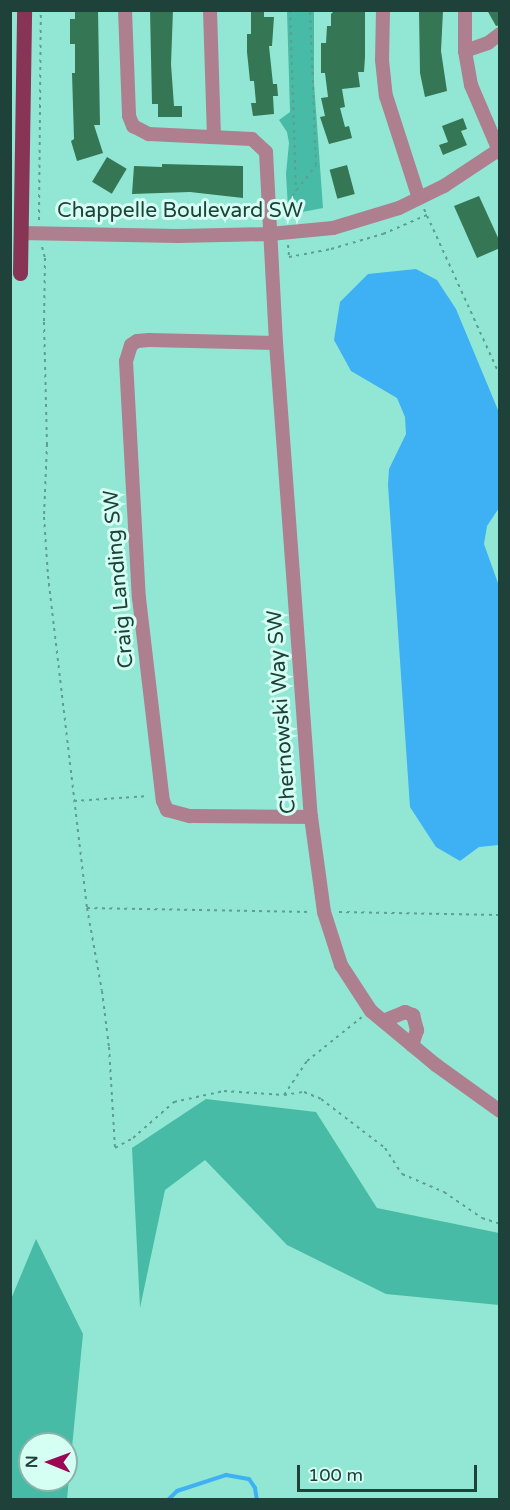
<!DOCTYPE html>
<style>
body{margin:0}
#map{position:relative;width:510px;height:1510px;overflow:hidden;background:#92e7d4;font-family:"Varela Round",sans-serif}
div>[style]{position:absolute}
.green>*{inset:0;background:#47bba5}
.water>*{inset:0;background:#3db1f3}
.stream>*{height:4px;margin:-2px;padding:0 2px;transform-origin:2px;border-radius:2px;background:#3db1f3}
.building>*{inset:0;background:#357654;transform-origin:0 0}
.path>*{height:2px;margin-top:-1px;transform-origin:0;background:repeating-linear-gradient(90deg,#5e9e90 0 3px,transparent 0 7.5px)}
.minor>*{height:14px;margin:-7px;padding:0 7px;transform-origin:7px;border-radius:7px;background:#ae7f8e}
.major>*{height:15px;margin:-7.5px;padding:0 7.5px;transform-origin:7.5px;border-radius:7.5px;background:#873455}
span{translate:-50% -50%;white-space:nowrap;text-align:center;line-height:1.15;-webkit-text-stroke:6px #d6fff4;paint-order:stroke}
.street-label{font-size:21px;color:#1e423a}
.frame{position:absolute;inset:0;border:12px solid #1e423a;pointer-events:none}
.north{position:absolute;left:18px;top:1432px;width:60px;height:60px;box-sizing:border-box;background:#d6fff4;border:2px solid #8cb3aa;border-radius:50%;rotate:271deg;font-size:16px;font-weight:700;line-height:24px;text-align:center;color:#1e423a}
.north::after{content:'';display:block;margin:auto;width:21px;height:27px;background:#9c0755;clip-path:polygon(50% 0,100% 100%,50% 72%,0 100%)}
.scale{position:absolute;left:297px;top:1465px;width:180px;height:27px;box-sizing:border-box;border:3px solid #1e423a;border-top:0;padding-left:8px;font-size:18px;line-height:21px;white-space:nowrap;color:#1e423a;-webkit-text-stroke:4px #d6fff4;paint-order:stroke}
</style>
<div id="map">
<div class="green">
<div style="clip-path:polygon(287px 11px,314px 11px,314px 83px,323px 208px,292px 214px,288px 208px,286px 174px,289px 143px,287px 132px,279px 120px,290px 112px)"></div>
<div style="clip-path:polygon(206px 1099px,316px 1112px,377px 1208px,499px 1233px,499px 1305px,386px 1294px,287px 1245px,205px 1160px,165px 1190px,140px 1308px,132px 1148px)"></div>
<div style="clip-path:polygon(evenodd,36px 1239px,83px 1334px,67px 1499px,11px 1499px,11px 1299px,36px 1239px,30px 1444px,66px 1444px,66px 1480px,30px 1480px,30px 1444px)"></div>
</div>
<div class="water">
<div style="clip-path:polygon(416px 269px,437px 280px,456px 309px,498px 410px,499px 426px,499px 508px,487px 526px,484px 544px,499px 586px,499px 845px,479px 847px,460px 861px,436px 847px,410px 807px,388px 485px,389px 469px,406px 434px,405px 417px,397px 398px,351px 371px,334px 340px,340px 302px,368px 274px)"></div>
</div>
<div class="stream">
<div style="left:168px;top:1500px;width:13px;rotate:-45deg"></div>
<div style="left:177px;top:1491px;width:52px;rotate:-18.1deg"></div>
<div style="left:226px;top:1475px;width:23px;rotate:10deg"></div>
<div style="left:249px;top:1479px;width:11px;rotate:56deg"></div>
<div style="left:255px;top:1488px;width:12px;rotate:81deg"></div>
</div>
<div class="building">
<div style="clip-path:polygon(75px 10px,98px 10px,100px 125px,94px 125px,103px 153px,77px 161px,71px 141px,74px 139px,72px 73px,75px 73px,75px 44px,70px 44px,70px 19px,75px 19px)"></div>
<div style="clip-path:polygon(150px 10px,173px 10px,171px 64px,174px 106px,182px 106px,182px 117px,158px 117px,158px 104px,152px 104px)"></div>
<div style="clip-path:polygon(251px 10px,264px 10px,264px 17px,274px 17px,272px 46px,269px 46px,273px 84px,277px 84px,278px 96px,273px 96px,274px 114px,253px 116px,251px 103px,256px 103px,254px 81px,250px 81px,247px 52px,247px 34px,251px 34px)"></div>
<div style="clip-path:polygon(487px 10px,500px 10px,500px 25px,496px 26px)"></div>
<div style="clip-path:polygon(365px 11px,365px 57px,364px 72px,358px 72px,360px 87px,342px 89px,345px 107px,340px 108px,345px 127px,349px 126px,352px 138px,329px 144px,320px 117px,325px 116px,321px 98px,328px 97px,325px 73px,321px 73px,321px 43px,326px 43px,327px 26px,331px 26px,331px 14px,333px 12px)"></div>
<div style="clip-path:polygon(419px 11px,443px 11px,441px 51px,447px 91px,425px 97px,420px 73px)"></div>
<div style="clip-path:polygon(463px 118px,467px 129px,461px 131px,467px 145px,443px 155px,439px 145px,448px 142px,442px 126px)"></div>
<div style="left:107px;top:157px;width:23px;height:29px;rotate:31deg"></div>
<div style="clip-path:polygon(162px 164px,243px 166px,243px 198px,190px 192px,132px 194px,134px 166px,162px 167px)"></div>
<div style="left:347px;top:165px;width:30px;height:18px;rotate:75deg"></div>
<div style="clip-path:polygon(479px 196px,500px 242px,500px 248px,477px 258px,454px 206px)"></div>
</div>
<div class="path">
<div style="left:290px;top:10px;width:181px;rotate:88.1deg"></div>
<div style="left:424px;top:209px;width:183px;rotate:65.5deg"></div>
<div style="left:287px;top:219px;width:13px;rotate:-58deg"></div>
<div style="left:294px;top:208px;width:12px;rotate:-99deg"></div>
<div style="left:292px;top:196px;width:39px;rotate:-52deg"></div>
<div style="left:316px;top:165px;width:155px;rotate:-92.2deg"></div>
<div style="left:39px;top:220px;width:210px;rotate:-89.5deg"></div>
<div style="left:288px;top:245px;width:12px;rotate:85deg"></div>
<div style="left:289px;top:257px;width:43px;rotate:-10.8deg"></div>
<div style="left:331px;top:249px;width:54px;rotate:-16.1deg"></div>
<div style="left:383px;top:234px;width:48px;rotate:-23.4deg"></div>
<div style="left:42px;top:247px;width:11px;rotate:75deg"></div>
<div style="left:45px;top:258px;width:64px;rotate:90.9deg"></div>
<div style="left:44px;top:322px;width:122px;rotate:88.6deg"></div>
<div style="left:47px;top:444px;width:73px;rotate:92.4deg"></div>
<div style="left:44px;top:517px;width:59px;rotate:86.1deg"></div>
<div style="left:48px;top:576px;width:334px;rotate:83.3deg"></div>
<div style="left:87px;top:908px;width:84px;rotate:79.8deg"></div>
<div style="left:102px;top:991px;width:56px;rotate:82.9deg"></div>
<div style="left:109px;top:1047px;width:101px;rotate:86.6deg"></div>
<div style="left:115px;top:1148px;width:21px;rotate:-29deg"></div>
<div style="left:133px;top:1138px;width:55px;rotate:-41.3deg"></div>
<div style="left:174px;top:1102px;width:51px;rotate:-12.4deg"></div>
<div style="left:224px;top:1091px;width:60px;rotate:3.8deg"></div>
<div style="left:284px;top:1095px;width:20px;rotate:-9deg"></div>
<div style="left:304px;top:1092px;width:18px;rotate:22deg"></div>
<div style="left:321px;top:1099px;width:81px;rotate:37.4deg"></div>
<div style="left:385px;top:1148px;width:31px;rotate:57deg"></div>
<div style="left:402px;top:1174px;width:46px;rotate:23.2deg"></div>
<div style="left:444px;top:1192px;width:46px;rotate:34.4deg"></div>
<div style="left:482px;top:1218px;width:19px;rotate:18deg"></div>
<div style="left:74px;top:801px;width:75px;rotate:-3.8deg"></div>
<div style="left:87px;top:908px;width:225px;rotate:1deg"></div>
<div style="left:339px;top:912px;width:161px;rotate:1.1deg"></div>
<div style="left:284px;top:1095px;width:41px;rotate:-55.9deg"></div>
<div style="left:307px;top:1061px;width:70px;rotate:-38.7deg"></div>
</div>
<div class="minor">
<div style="left:125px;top:10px;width:106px;rotate:87.8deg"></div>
<div style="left:129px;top:116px;width:11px;rotate:68deg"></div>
<div style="left:133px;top:126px;width:18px;rotate:27deg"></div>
<div style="left:149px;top:134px;width:103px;rotate:2.8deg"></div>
<div style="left:252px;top:139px;width:19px;rotate:43deg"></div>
<div style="left:266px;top:152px;width:191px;rotate:87deg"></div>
<div style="left:276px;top:343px;width:475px;rotate:85.8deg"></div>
<div style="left:311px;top:817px;width:96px;rotate:82.2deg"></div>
<div style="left:324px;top:912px;width:56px;rotate:72.2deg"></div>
<div style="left:341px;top:965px;width:55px;rotate:56.9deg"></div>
<div style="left:371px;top:1011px;width:85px;rotate:39.7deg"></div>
<div style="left:436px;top:1065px;width:79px;rotate:35.7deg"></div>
<div style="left:210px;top:10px;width:126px;rotate:88.2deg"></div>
<div style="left:383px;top:10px;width:50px;rotate:91.1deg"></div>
<div style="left:382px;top:60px;width:36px;rotate:84deg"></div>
<div style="left:386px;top:96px;width:107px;rotate:72.1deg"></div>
<div style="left:465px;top:10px;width:41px;rotate:90deg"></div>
<div style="left:465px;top:51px;width:35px;rotate:80deg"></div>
<div style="left:471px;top:85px;width:74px;rotate:66.9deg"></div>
<div style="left:465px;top:51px;width:24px;rotate:-19deg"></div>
<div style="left:488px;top:43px;width:15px;rotate:-37deg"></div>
<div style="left:21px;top:233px;width:157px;rotate:1.1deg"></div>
<div style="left:178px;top:236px;width:92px;rotate:-1.2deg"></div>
<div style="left:270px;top:234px;width:63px;rotate:-5.4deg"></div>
<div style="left:333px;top:228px;width:69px;rotate:-16.9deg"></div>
<div style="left:399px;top:208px;width:50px;rotate:-26.1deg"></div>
<div style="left:444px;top:186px;width:67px;rotate:-33.5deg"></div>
<div style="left:276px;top:343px;width:127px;rotate:-178.6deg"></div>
<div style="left:149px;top:340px;width:12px;rotate:175deg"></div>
<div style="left:137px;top:341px;width:7px;rotate:146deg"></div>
<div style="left:131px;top:345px;width:17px;rotate:107deg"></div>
<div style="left:126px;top:361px;width:237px;rotate:86.9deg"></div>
<div style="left:139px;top:598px;width:204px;rotate:83.3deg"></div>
<div style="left:163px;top:801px;width:10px;rotate:66deg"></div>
<div style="left:167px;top:810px;width:24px;rotate:15deg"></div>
<div style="left:190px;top:816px;width:121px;rotate:0.5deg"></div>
<div style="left:383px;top:1021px;width:24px;rotate:-22deg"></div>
<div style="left:405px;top:1012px;width:9px;rotate:21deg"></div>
<div style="left:413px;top:1015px;width:16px;rotate:75deg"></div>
<div style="left:417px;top:1030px;width:16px;rotate:108deg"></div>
</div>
<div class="major">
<div style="left:20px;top:273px;width:263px;rotate:-89.1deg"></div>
</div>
<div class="street-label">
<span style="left:180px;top:211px">Chappelle Boulevard SW</span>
<span style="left:119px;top:579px;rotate:-95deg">Craig Landing SW</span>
<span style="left:282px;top:712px;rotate:-94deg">Chernowski Way SW</span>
</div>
<div class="frame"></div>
<div class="north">N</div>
<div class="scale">100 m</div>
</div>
